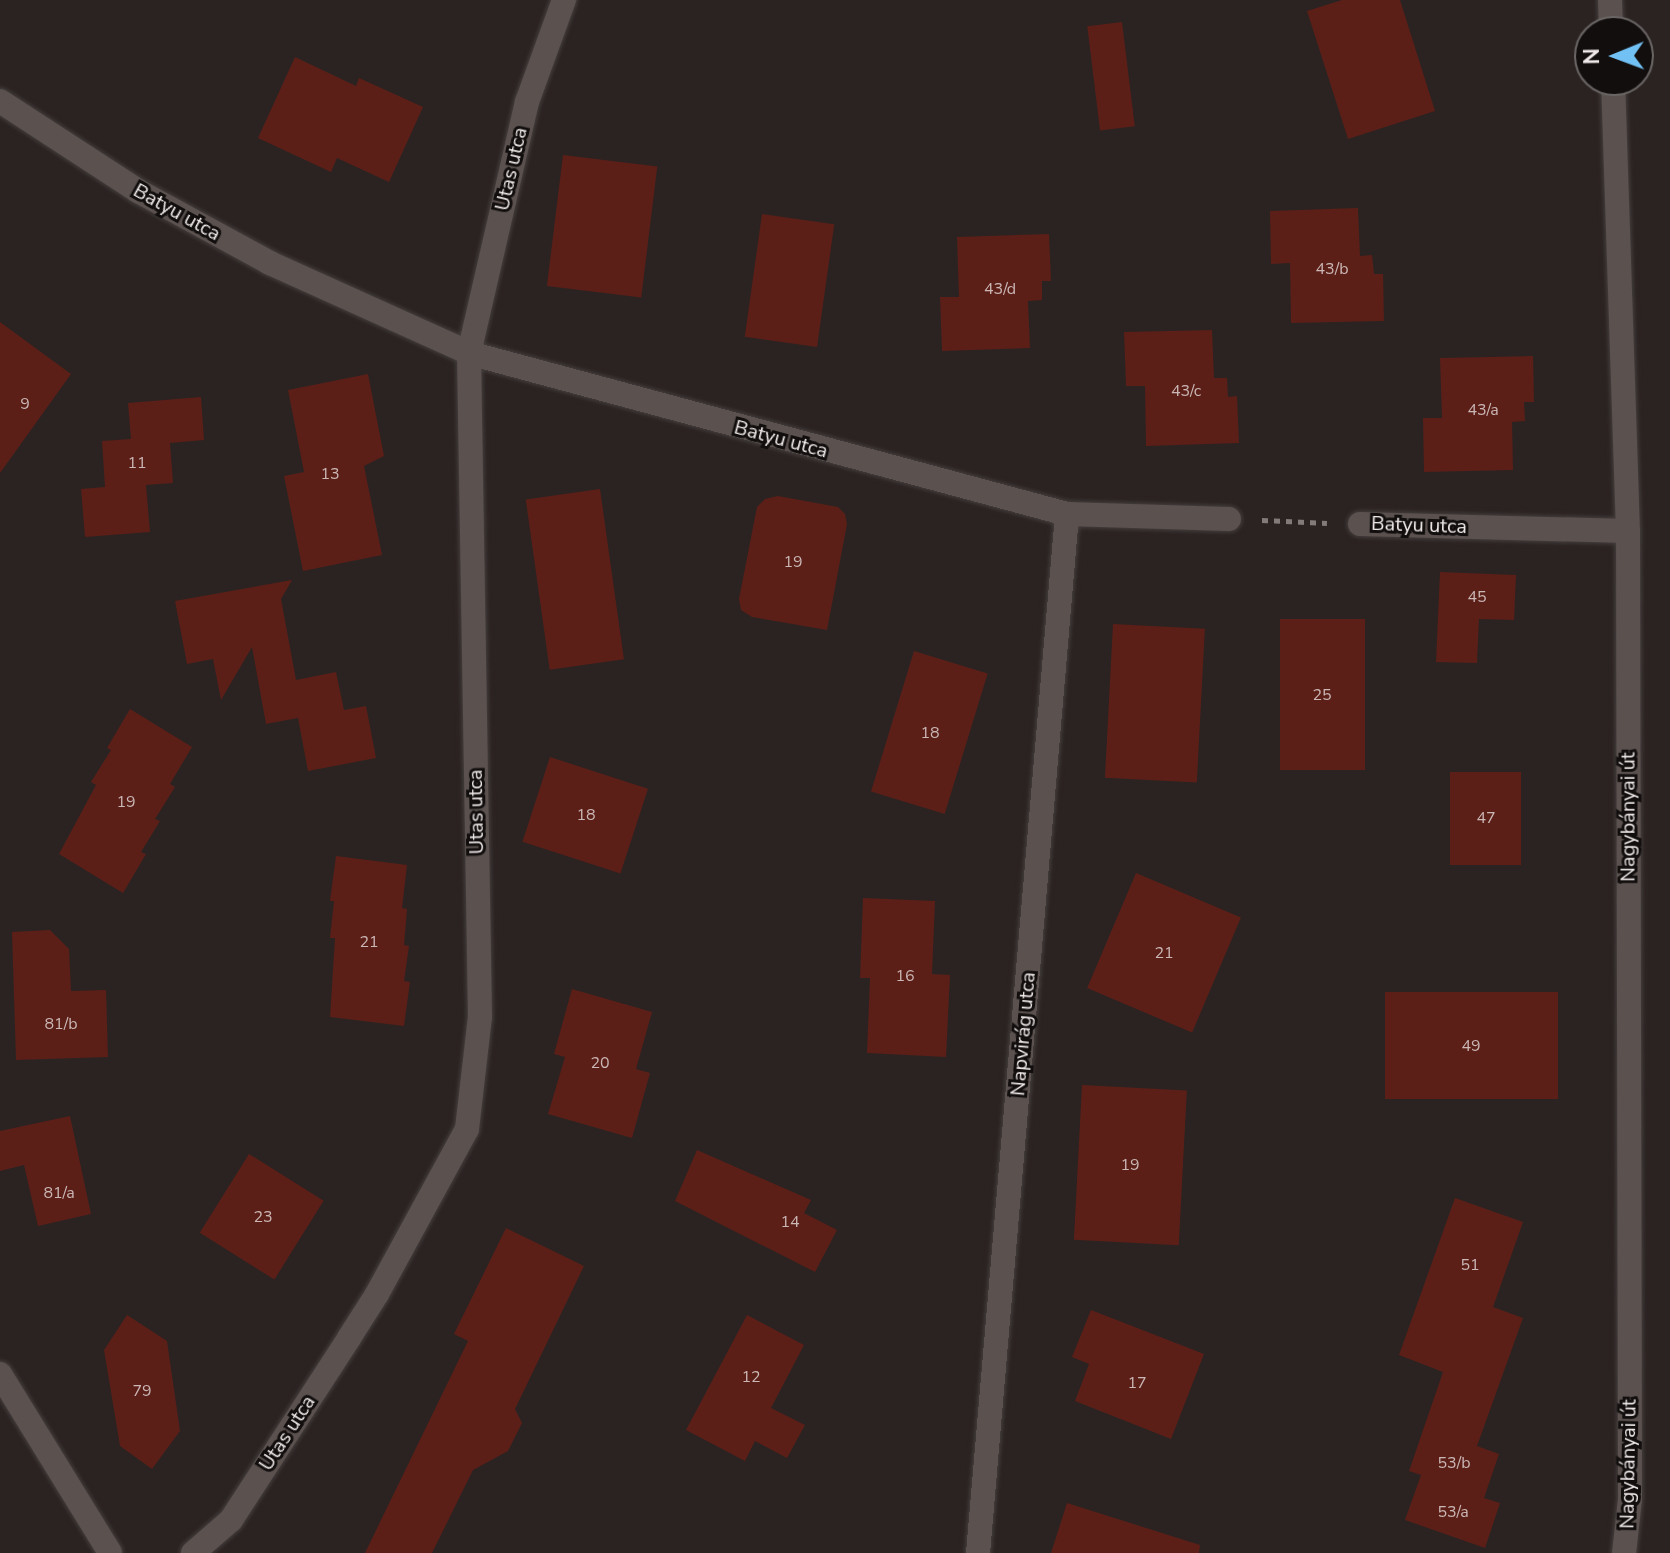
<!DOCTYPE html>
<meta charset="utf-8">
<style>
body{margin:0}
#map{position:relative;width:1670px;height:1553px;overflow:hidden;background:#2b2322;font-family:"Nunito Sans",sans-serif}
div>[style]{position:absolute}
.building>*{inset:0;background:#5b1f18;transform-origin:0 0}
.path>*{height:5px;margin-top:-2.5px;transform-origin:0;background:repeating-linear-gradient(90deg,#827b7a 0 6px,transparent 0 12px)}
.roads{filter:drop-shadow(0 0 2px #443e3d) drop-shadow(0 0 2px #443e3d)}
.minor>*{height:24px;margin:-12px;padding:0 12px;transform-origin:12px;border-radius:12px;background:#5b5250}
span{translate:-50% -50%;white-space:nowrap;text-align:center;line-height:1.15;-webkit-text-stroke:6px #110e0d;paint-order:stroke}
.number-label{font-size:16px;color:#cbb7b5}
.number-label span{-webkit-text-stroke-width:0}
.street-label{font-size:20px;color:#f0eae9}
.north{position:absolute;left:1574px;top:16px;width:80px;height:80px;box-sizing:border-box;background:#110e0d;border:2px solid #6a6665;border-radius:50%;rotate:269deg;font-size:22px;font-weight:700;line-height:32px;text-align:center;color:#f0eae9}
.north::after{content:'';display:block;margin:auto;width:28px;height:36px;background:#72c1f5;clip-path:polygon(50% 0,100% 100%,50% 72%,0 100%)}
</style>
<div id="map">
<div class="building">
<div style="clip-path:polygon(1342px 0,1400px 0,1435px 111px,1348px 139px,1307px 11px)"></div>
<div style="left:1122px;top:22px;width:105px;height:35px;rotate:83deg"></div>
<div style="clip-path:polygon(295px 57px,356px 86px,359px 78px,423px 107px,389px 182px,337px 158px,331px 172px,258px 138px)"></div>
<div style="left:563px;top:155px;width:95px;height:132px;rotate:7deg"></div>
<div style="clip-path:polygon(1358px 208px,1360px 256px,1372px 255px,1374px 274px,1383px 274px,1384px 321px,1291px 323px,1290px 263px,1271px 264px,1270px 211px)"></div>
<div style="left:762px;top:214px;width:73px;height:124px;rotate:8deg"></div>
<div style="clip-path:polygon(1049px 234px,1051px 281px,1042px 281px,1042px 300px,1028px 301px,1030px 348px,942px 351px,940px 297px,959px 297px,957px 237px)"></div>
<div style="clip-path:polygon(0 322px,71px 374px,0 473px)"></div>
<div style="clip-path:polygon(1212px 330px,1214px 378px,1227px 378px,1228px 397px,1237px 396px,1239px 443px,1146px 446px,1145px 386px,1126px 386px,1124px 332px)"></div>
<div style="clip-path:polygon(1533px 356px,1534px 402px,1524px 402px,1525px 421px,1512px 422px,1513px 470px,1424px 472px,1423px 418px,1442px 418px,1440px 358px)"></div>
<div style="clip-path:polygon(368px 374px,384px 456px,364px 466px,382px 555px,303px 571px,284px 476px,304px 472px,288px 390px)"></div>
<div style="clip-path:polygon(201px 397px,204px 440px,170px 443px,173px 483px,146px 485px,150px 532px,85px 537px,81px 489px,105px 487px,102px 441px,131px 439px,128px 403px)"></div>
<div style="left:600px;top:489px;width:172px;height:75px;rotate:82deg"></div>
<div style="clip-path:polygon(778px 496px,838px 507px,845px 514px,847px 524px,827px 630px,752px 617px,741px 610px,739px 599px,757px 507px,765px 499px)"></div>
<div style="clip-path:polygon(1440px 572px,1516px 575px,1514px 620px,1479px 619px,1477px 663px,1436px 662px)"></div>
<div style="clip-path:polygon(292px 580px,281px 599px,296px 680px,336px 672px,344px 710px,366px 706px,376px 758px,308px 771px,298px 718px,266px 724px,252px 647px,221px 700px,213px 659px,187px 664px,175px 601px)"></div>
<div style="left:1365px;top:619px;width:151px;height:85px;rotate:90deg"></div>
<div style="left:1113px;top:624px;width:92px;height:154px;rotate:3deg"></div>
<div style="left:914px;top:651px;width:77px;height:147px;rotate:17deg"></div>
<div style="clip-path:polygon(130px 709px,192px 747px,170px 784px,175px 787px,155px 819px,160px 821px,141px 852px,146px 854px,123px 893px,59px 854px,96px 785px,91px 782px,111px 750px,107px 748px)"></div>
<div style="left:550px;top:757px;width:103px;height:89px;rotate:18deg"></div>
<div style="left:1450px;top:772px;width:71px;height:93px"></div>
<div style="clip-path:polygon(336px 856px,407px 865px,402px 908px,407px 909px,404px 945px,409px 946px,404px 981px,410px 982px,404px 1026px,330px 1017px,335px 938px,330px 938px,334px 901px,330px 901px)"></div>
<div style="left:1136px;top:873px;width:114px;height:125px;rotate:23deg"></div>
<div style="clip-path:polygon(863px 898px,935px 901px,932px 974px,950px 975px,946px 1057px,867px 1053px,870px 978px,860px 978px)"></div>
<div style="clip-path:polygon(50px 930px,69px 949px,71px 991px,106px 990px,108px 1057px,16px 1060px,12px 932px)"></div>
<div style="clip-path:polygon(572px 989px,652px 1012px,636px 1069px,650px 1073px,632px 1138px,548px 1114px,565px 1057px,554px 1054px)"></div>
<div style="left:1385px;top:992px;width:173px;height:107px"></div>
<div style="left:1082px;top:1085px;width:105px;height:155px;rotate:3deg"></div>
<div style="clip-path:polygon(70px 1116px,91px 1214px,38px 1226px,24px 1165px,0 1171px,0 1131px)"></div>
<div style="clip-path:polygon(697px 1150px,811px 1200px,804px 1213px,837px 1230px,815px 1272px,675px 1201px)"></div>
<div style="left:249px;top:1154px;width:88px;height:93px;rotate:32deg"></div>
<div style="clip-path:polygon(1455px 1198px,1523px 1222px,1493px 1307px,1523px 1318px,1477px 1446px,1499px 1454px,1484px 1498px,1500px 1503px,1485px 1548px,1405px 1520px,1421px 1475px,1409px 1471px,1443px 1372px,1399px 1355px)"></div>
<div style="clip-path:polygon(506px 1228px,584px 1266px,515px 1409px,522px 1423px,508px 1451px,473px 1470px,432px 1553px,365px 1553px,468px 1341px,454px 1334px)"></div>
<div style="clip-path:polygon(1091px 1310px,1204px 1354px,1171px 1439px,1075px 1401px,1089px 1364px,1072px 1357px)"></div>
<div style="clip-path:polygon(127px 1315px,167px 1341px,180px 1431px,152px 1469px,120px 1446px,104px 1350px)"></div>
<div style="clip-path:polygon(747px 1315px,804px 1345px,771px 1408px,805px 1425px,787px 1458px,755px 1441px,745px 1461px,686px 1430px)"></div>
<div style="clip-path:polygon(1067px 1503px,1200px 1545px,1199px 1553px,1051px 1553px)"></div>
</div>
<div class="path">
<div style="left:1262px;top:520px;width:65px;rotate:2.6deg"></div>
</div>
<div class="roads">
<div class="minor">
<div style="left:1610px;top:0;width:32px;rotate:88deg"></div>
<div style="left:1613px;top:80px;width:451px;rotate:88.1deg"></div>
<div style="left:1628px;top:531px;width:968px;rotate:89.88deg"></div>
<div style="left:1630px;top:1499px;width:54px;rotate:96.3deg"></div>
<div style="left:0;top:101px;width:165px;rotate:33.1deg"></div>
<div style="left:138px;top:191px;width:150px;rotate:28.6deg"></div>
<div style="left:270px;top:263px;width:218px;rotate:24.3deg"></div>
<div style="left:469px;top:353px;width:619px;rotate:15.07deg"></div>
<div style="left:1067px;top:514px;width:162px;rotate:1.8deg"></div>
<div style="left:1360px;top:524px;width:268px;rotate:1.5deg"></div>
<div style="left:0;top:1374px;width:210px;rotate:58.4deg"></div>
<div style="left:193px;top:1553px;width:50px;rotate:-41deg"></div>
<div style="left:231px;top:1520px;width:217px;rotate:-57deg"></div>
<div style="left:349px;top:1338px;width:52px;rotate:-57.5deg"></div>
<div style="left:377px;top:1294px;width:188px;rotate:-61.4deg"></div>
<div style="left:467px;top:1129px;width:113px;rotate:-83.4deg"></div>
<div style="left:480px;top:1017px;width:664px;rotate:-90.95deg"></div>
<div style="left:469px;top:353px;width:258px;rotate:-77deg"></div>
<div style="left:527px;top:102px;width:109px;rotate:-70.1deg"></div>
<div style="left:978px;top:1553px;width:1043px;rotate:-85.1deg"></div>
</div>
</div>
<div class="number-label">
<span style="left:1332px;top:269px">43/b</span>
<span style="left:1000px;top:289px">43/d</span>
<span style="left:1186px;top:391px">43/c</span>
<span style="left:25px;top:404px">9</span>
<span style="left:1483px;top:410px">43/a</span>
<span style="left:137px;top:463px">11</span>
<span style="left:330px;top:474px">13</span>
<span style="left:793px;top:562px">19</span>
<span style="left:1477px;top:597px">45</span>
<span style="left:1322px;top:695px">25</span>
<span style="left:930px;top:733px">18</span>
<span style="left:126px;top:802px">19</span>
<span style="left:586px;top:815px">18</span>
<span style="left:1486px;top:818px">47</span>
<span style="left:369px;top:942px">21</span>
<span style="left:1164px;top:953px">21</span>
<span style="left:905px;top:976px">16</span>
<span style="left:61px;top:1024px">81/b</span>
<span style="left:1471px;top:1046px">49</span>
<span style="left:600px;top:1063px">20</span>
<span style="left:1130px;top:1165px">19</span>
<span style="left:59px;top:1193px">81/a</span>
<span style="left:263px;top:1217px">23</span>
<span style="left:790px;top:1222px">14</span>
<span style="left:1470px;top:1265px">51</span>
<span style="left:751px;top:1377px">12</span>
<span style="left:1137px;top:1383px">17</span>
<span style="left:142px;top:1391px">79</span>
<span style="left:1454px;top:1463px">53/b</span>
<span style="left:1453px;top:1512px">53/a</span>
</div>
<div class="street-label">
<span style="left:511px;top:169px;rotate:-77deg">Utas utca</span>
<span style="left:177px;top:212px;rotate:29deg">Batyu utca</span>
<span style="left:781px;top:439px;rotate:15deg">Batyu utca</span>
<span style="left:1419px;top:525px;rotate:2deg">Batyu utca</span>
<span style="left:476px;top:812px;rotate:-91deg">Utas utca</span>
<span style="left:1628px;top:817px;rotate:-90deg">Nagybányai út</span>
<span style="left:1023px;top:1034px;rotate:-85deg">Napvirág utca</span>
<span style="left:287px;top:1433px;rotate:-57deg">Utas utca</span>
<span style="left:1628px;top:1464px;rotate:-89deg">Nagybányai út</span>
</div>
<div class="north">N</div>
</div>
